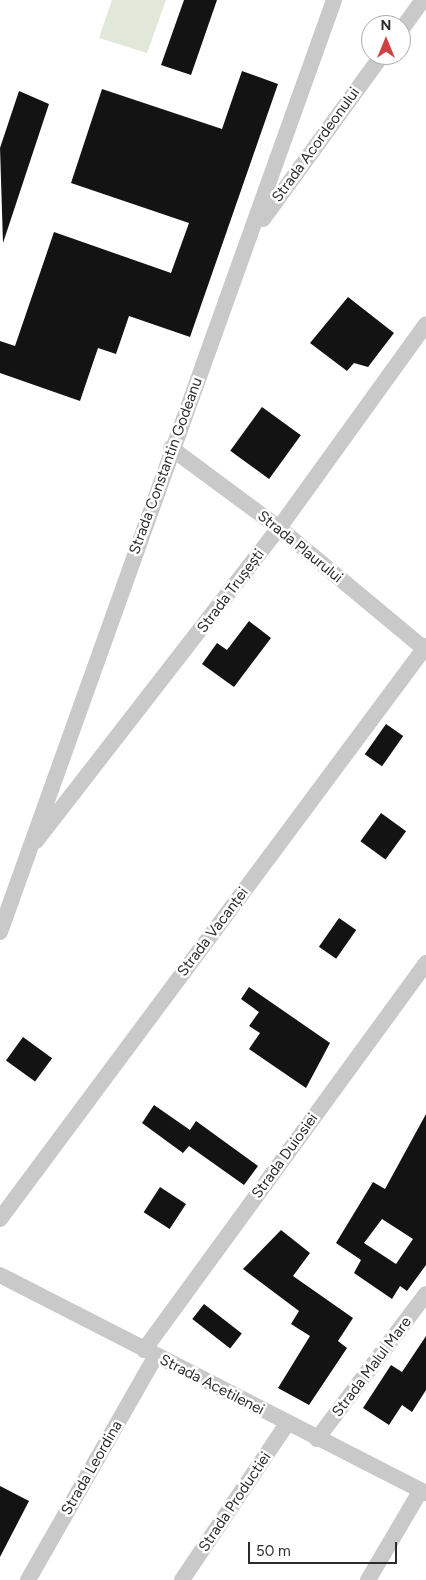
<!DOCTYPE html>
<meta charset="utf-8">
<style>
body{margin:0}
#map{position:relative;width:426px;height:1580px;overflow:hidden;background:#fff;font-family:Figtree,sans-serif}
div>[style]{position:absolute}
.green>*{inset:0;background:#e1e8da}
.building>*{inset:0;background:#131313;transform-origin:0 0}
.street>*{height:16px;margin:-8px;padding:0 8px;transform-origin:8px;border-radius:8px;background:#c9c9c9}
span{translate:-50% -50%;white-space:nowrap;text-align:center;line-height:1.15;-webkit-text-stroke:5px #fff;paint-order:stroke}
.street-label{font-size:15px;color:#2c2c2c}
.north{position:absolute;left:361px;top:15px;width:50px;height:50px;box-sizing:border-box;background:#fff;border:1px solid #ababab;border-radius:50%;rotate:0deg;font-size:14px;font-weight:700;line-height:20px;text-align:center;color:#2c2c2c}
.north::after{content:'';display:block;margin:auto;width:18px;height:22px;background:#d04043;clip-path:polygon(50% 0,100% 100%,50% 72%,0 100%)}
.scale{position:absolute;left:248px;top:1542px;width:149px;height:22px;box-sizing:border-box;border:2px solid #2c2c2c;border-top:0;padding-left:6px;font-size:15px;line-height:18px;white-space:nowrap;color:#2c2c2c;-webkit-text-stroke:4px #fff;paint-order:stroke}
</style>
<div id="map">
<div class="green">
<div style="clip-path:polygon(112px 0,166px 0,147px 53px,99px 38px)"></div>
</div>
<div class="building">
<div style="clip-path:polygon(184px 0,217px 0,191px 75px,161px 65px)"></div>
<div style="clip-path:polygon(242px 71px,278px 84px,190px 337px,129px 316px,116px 354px,98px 348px,80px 401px,0 373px,0 341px,15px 346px,54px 232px,171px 273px,189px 223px,71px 183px,102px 89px,222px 129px)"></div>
<div style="clip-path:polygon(19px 91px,49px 104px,3px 243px,0 148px)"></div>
<div style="clip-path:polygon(348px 297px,394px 333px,368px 367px,354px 363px,347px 371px,310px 343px)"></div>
<div style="left:262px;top:407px;width:48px;height:54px;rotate:36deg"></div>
<div style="clip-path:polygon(249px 621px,271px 638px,234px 687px,202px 664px,217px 643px,227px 650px)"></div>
<div style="left:386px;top:724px;width:21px;height:37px;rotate:35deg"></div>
<div style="left:381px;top:813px;width:31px;height:35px;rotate:36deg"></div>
<div style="left:339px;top:918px;width:21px;height:35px;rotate:35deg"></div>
<div style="clip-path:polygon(249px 987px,330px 1043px,306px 1088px,249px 1049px,260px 1033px,249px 1026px,259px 1012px,241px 999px)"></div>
<div style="left:23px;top:1037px;width:36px;height:29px;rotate:36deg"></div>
<div style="clip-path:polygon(154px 1105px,190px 1130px,196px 1121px,258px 1166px,244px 1185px,189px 1146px,183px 1153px,142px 1123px)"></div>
<div style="clip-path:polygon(evenodd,426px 1114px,426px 1265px,407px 1291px,400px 1286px,392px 1299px,354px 1273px,361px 1260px,336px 1243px,373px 1182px,385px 1189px,426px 1114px,382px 1219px,413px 1239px,396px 1264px,364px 1243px,382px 1219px)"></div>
<div style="left:160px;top:1187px;width:31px;height:30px;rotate:33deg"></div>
<div style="clip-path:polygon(281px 1230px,310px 1253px,293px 1276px,353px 1318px,338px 1341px,347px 1348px,309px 1405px,278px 1388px,310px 1336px,291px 1324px,299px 1311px,243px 1269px)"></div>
<div style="left:204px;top:1304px;width:48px;height:19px;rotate:38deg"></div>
<div style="clip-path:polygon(426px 1336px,426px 1390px,412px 1412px,402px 1405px,389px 1425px,363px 1408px,391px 1365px,402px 1372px)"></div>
<div style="clip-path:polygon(0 1486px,29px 1501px,0 1557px)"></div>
</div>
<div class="street">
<div style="left:401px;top:30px;width:37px;rotate:-54deg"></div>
<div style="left:263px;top:219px;width:203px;rotate:-54deg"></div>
<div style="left:171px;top:448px;width:134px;rotate:36.5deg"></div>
<div style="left:279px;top:528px;width:191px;rotate:39.7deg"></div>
<div style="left:36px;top:841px;width:396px;rotate:-52.2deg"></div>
<div style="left:279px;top:528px;width:251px;rotate:-54.2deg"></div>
<div style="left:0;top:932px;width:990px;rotate:-70.28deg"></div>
<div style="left:0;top:1219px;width:714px;rotate:-53.37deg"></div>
<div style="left:0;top:1275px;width:479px;rotate:27.1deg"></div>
<div style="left:144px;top:1350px;width:479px;rotate:-53.9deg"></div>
<div style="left:317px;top:1439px;width:181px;rotate:-53.1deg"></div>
<div style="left:28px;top:1580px;width:258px;rotate:-60.3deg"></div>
<div style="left:182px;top:1580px;width:188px;rotate:-56.1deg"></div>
<div style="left:368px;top:1580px;width:104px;rotate:-59.5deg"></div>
</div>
<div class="street-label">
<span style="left:316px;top:145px;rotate:-54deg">Strada Acordeonului</span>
<span style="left:166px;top:466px;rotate:-70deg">Strada Constantin Godeanu</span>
<span style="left:300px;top:547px;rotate:39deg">Strada Plaurului</span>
<span style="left:231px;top:591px;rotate:-53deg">Strada Trușești</span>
<span style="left:213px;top:932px;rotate:-53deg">Strada Vacanței</span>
<span style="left:285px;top:1156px;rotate:-54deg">Strada Duiosiei</span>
<span style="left:372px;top:1367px;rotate:-53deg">Strada Malul Mare</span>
<span style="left:212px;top:1385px;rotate:27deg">Strada Acetilenei</span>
<span style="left:92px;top:1468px;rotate:-60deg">Strada Leordina</span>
<span style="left:235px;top:1502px;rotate:-56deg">Strada Productiei</span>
</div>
<div class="north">N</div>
<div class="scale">50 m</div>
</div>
